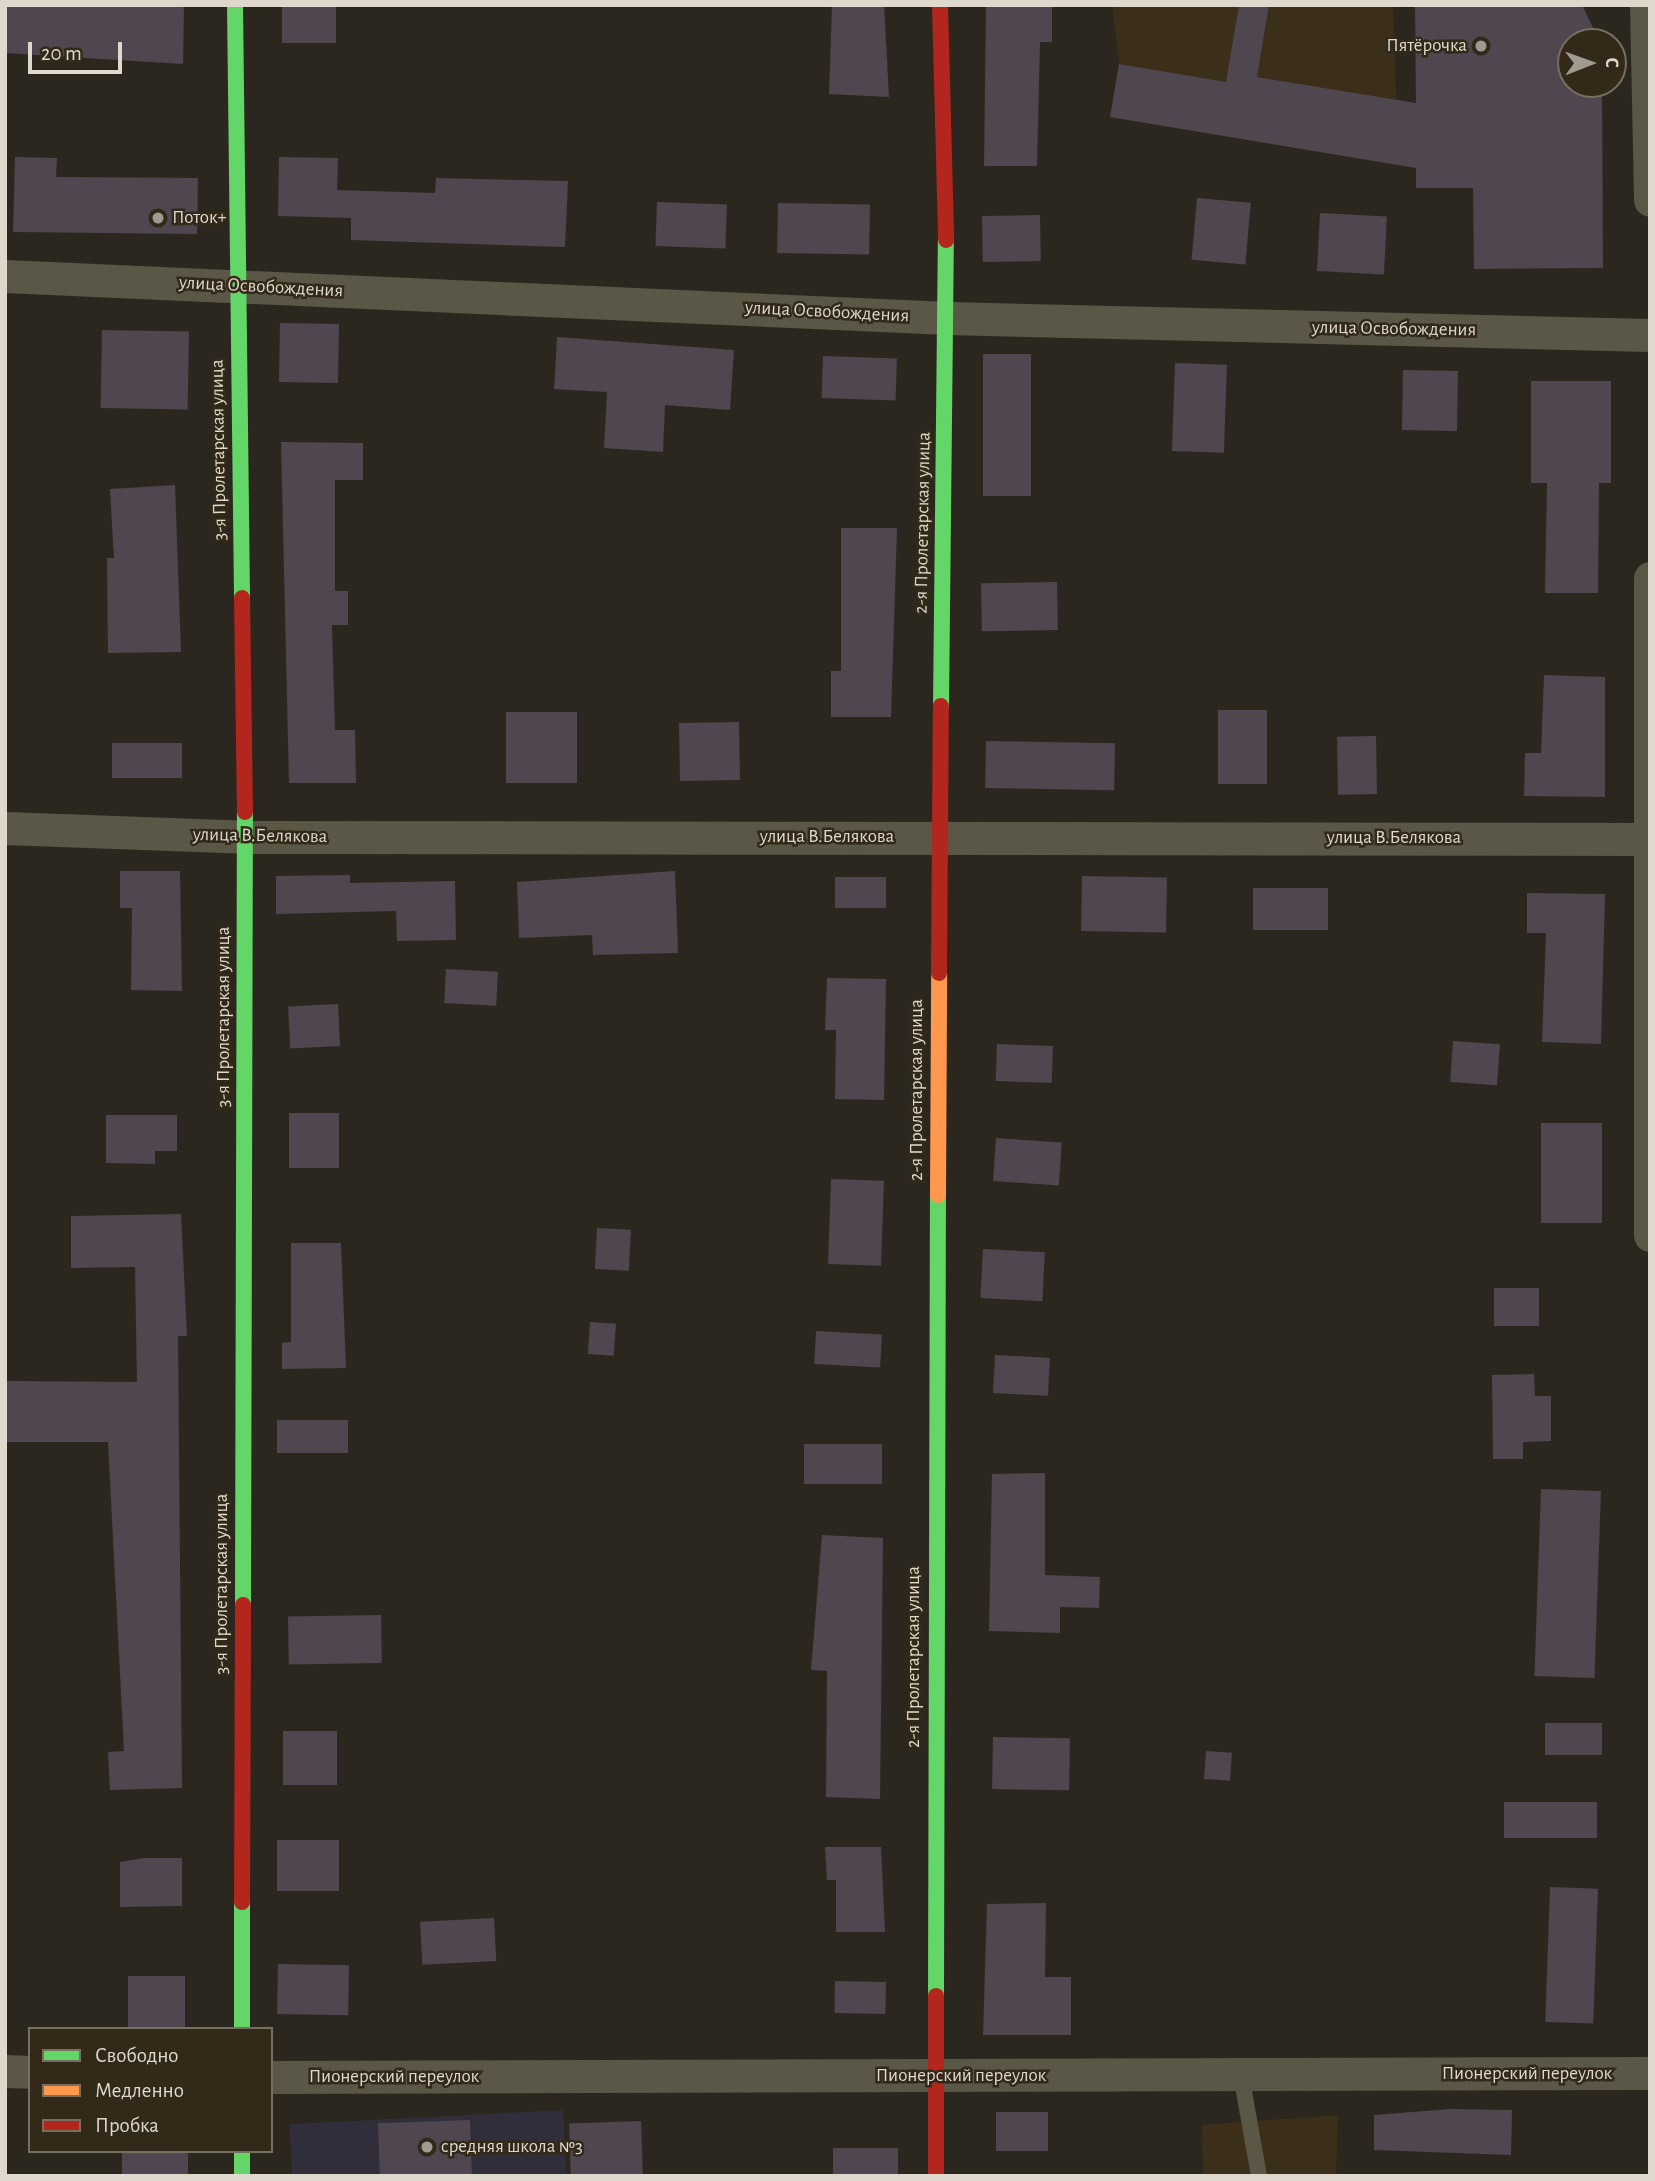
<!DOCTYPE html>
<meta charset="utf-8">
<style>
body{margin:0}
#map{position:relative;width:1655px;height:2181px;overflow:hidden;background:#2c271e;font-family:"Alegreya Sans",sans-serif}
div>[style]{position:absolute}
.built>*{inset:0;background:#3b2f19}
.education>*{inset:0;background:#312e3b;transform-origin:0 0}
.building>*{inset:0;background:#4f4650;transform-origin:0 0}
.lane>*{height:16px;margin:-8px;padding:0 8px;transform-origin:8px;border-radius:8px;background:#5a5747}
.street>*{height:33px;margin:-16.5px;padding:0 16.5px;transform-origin:16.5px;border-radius:16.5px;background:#5a5747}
.fast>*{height:16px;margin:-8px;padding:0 8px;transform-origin:8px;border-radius:8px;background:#63d668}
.slow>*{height:16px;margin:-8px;padding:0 8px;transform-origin:8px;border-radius:8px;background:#ff974d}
.jam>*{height:16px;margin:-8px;padding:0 8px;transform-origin:8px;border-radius:8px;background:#b3261e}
.dots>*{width:19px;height:19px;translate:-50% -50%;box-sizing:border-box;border:4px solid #322918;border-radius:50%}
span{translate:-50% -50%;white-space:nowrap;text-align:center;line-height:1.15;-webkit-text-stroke:5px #322918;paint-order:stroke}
.poi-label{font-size:19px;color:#ded8cd}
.right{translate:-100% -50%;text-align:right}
.left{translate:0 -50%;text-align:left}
.street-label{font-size:19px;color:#ded8cd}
.frame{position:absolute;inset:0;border:7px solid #ded8cd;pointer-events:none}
.legend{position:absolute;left:28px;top:2027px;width:245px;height:126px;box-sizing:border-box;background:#322918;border:2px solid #776f60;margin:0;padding:9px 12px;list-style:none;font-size:21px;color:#ded8cd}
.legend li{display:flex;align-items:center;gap:14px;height:35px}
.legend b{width:35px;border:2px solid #776f60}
.north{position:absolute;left:1557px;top:28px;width:70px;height:70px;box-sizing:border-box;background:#322918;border:2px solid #776f60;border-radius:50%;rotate:89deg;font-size:19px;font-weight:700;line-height:28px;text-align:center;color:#ded8cd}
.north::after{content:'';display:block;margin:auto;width:24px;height:32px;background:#a09a90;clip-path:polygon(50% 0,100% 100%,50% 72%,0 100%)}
.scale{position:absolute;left:28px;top:42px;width:94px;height:32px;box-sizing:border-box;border:4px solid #ded8cd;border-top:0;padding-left:9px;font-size:21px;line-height:24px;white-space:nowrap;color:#ded8cd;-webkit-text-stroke:5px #322918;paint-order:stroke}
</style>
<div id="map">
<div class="built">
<div style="clip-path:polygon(1112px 5px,1393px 5px,1396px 100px,1385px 163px,1110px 117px,1119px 64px)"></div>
<div style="clip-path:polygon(1338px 2115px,1336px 2176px,1203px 2176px,1202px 2125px)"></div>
</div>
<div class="education">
<div style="left:563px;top:2110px;width:66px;height:274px;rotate:87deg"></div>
</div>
<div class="building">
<div style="clip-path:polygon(5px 5px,184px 5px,183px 64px,5px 53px)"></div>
<div style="left:282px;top:5px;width:54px;height:38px"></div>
<div style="clip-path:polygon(832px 5px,884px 5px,889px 97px,829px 94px)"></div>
<div style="clip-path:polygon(986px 5px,1052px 5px,1052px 42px,1040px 42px,1037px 166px,984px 166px)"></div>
<div style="clip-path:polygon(1239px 5px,1269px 5px,1257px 77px,1416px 103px,1415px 5px,1582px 5px,1600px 42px,1571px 42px,1571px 84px,1602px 84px,1603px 268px,1474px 269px,1473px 188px,1416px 188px,1416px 168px,1110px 117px,1119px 64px,1226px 82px)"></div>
<div style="clip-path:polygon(15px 157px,57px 158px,56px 177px,198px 178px,197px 234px,13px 232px)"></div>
<div style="clip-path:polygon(279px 157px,338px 158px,337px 190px,435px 193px,436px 178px,568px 181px,565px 247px,351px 240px,351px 218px,278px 216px)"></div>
<div style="left:1197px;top:198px;width:54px;height:62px;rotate:5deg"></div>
<div style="left:657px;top:202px;width:70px;height:44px;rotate:2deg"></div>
<div style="left:778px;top:203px;width:92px;height:50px;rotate:1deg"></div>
<div style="left:1320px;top:213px;width:67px;height:58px;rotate:3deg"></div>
<div style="left:1040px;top:215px;width:46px;height:58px;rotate:89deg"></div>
<div style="left:280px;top:323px;width:59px;height:59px;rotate:1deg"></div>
<div style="left:102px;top:330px;width:87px;height:78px;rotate:1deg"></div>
<div style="clip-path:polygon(557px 337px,734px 350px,730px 410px,665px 405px,663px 452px,604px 448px,607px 392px,554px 389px)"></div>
<div style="left:983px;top:354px;width:48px;height:142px"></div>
<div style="left:823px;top:356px;width:74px;height:42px;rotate:2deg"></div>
<div style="left:1175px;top:363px;width:52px;height:88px;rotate:2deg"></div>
<div style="left:1403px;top:370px;width:55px;height:60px;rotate:1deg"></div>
<div style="clip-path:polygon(1531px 381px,1611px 381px,1611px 483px,1599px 483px,1598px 593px,1545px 593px,1547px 483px,1531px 483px)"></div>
<div style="clip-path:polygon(281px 442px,363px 443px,363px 480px,335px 480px,335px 591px,348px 591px,348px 625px,332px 625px,335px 730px,355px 730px,356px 783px,289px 783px)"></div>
<div style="clip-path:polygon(175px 485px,181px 652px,108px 653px,107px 558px,114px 558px,110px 489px)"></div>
<div style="clip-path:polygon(841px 528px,897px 528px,891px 717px,831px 717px,831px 671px,841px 671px)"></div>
<div style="left:1057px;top:582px;width:48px;height:76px;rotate:89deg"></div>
<div style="clip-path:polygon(1544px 675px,1605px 677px,1605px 797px,1524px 796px,1525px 753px,1541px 753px)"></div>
<div style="left:1218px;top:710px;width:49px;height:74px"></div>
<div style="left:506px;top:712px;width:71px;height:71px"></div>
<div style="left:739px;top:722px;width:58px;height:60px;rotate:89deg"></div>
<div style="left:1376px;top:736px;width:58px;height:39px;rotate:89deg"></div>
<div style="left:986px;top:741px;width:129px;height:47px;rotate:1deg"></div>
<div style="left:112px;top:743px;width:70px;height:35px"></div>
<div style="clip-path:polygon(120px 871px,180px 871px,182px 991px,131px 990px,132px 908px,120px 908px)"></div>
<div style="clip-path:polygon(675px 871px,678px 953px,593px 955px,592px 935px,519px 938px,517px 882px)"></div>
<div style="clip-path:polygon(350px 875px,350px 883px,455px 881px,456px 940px,397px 941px,396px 911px,276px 914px,276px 876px)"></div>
<div style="left:1082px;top:876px;width:85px;height:55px;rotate:1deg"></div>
<div style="left:886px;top:877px;width:31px;height:51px;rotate:90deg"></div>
<div style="left:1253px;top:888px;width:75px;height:42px"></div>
<div style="clip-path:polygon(1527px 893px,1605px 894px,1601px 1044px,1542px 1042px,1546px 933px,1527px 933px)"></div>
<div style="left:446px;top:969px;width:52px;height:34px;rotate:3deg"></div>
<div style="clip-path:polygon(827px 978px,886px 979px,884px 1100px,835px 1099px,836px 1030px,825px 1030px)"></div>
<div style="left:338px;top:1004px;width:42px;height:50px;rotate:87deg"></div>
<div style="left:1453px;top:1041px;width:47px;height:41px;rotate:4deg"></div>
<div style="left:997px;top:1044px;width:56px;height:37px;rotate:2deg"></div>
<div style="left:289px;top:1113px;width:50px;height:55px"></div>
<div style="clip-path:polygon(106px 1115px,177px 1115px,177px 1151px,155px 1151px,155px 1164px,106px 1163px)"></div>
<div style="left:1541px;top:1123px;width:61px;height:100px"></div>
<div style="left:996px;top:1138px;width:66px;height:43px;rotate:4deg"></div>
<div style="left:831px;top:1179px;width:53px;height:85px;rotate:2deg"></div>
<div style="clip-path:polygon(181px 1214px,187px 1336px,178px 1336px,182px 1788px,110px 1790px,108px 1752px,124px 1751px,108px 1442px,5px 1442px,5px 1381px,137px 1382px,135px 1267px,71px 1268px,71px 1216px)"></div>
<div style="left:597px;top:1228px;width:34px;height:41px;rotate:3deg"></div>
<div style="clip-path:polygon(291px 1243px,341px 1243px,346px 1368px,282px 1369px,282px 1343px,291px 1342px)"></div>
<div style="left:983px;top:1249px;width:62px;height:49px;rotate:3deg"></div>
<div style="left:1539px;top:1288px;width:38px;height:45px;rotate:90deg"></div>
<div style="left:590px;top:1322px;width:26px;height:32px;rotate:4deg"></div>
<div style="left:816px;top:1331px;width:66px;height:33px;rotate:3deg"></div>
<div style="left:995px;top:1355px;width:55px;height:38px;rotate:3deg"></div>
<div style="clip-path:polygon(1534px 1374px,1535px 1396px,1551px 1396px,1551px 1441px,1523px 1442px,1523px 1459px,1493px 1459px,1492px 1375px)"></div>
<div style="left:348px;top:1420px;width:33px;height:71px;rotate:90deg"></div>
<div style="left:804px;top:1444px;width:78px;height:40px"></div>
<div style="clip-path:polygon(1045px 1473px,1045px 1575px,1100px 1577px,1099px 1608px,1060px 1607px,1060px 1633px,989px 1631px,992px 1474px)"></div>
<div style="left:1541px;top:1489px;width:60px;height:187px;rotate:2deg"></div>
<div style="clip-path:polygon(822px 1535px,883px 1538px,880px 1799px,826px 1797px,827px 1671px,811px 1670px)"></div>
<div style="left:381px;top:1615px;width:48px;height:93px;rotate:89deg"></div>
<div style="left:1545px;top:1723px;width:57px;height:32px"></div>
<div style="left:283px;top:1731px;width:54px;height:54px"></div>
<div style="left:993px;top:1737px;width:77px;height:52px;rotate:1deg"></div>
<div style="left:1206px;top:1751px;width:26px;height:28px;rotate:4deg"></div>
<div style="left:1597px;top:1802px;width:36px;height:93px;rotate:90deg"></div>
<div style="left:277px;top:1840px;width:62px;height:51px"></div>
<div style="clip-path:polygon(825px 1847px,881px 1847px,885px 1932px,836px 1932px,836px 1880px,827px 1880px)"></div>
<div style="clip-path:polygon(144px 1858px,182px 1858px,182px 1906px,120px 1907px,120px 1862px)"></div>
<div style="left:1550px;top:1887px;width:48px;height:135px;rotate:2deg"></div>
<div style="clip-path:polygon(1046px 1903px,1045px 1977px,1071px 1977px,1071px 2035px,983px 2035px,987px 1904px)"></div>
<div style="left:494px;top:1918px;width:43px;height:74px;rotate:87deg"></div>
<div style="left:278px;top:1964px;width:71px;height:50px;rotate:1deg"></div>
<div style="left:128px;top:1976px;width:57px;height:53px"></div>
<div style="left:835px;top:1981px;width:51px;height:32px;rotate:1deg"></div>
<div style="clip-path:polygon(1451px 2109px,1512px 2110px,1511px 2155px,1374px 2150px,1374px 2115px)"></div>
<div style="left:1048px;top:2112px;width:39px;height:52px;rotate:90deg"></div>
<div style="left:470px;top:2120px;width:56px;height:92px;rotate:88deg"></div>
<div style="left:641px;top:2121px;width:55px;height:72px;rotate:88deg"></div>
<div style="left:833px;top:2148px;width:65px;height:28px"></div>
<div style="left:122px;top:2151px;width:66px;height:25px"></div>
</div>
<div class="lane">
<div style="left:1241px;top:2075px;width:103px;rotate:79.9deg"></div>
</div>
<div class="street">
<div style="left:1646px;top:5px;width:195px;rotate:88.8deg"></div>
<div style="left:5px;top:276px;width:944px;rotate:2.55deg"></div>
<div style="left:948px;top:318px;width:702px;rotate:1.39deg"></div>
<div style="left:1650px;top:578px;width:657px;rotate:90deg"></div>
<div style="left:5px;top:828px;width:240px;rotate:2.1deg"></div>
<div style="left:245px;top:837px;width:1405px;rotate:0.08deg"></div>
<div style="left:5px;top:2071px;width:25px;rotate:2deg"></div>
<div style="left:271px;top:2077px;width:1379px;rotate:-0.17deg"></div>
</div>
<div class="fast">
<div style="left:235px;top:5px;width:593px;rotate:89.32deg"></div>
<div style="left:941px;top:706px;width:466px;rotate:-89.4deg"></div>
<div style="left:243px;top:1605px;width:793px;rotate:-89.86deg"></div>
<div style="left:936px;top:1996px;width:801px;rotate:-89.86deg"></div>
<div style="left:242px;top:2029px;width:127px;rotate:-90deg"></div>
<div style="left:242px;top:2151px;width:25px;rotate:90deg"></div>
</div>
<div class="slow">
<div style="left:938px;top:1195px;width:222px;rotate:-89.7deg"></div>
</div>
<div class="jam">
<div style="left:940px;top:5px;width:235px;rotate:88.5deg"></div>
<div style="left:242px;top:598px;width:214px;rotate:89.2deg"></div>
<div style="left:939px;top:973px;width:267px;rotate:-89.6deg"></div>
<div style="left:242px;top:1902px;width:297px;rotate:-89.8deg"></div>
<div style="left:936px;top:2176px;width:180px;rotate:-90deg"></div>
</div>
<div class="dots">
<div style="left:1481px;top:46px;background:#a09a90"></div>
<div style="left:158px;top:218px;background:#a09a90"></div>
<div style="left:427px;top:2147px;background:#a09a90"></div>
</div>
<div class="poi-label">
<span class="right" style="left:1467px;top:46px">Пятёрочка</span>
<span class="left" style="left:172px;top:218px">Поток+</span>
<span class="left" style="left:441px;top:2147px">средняя школа №3</span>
</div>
<div class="street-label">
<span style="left:261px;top:287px;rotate:3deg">улица Освобождения</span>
<span style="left:827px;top:312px;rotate:3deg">улица Освобождения</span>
<span style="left:1394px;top:329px;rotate:1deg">улица Освобождения</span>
<span style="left:219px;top:450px;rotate:-91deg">3-я Пролетарская улица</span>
<span style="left:923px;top:523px;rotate:-89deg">2-я Пролетарская улица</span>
<span style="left:260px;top:836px;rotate:1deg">улица В.Белякова</span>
<span style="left:827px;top:837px">улица В.Белякова</span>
<span style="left:1394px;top:838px">улица В.Белякова</span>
<span style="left:224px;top:1017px;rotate:-90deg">3-я Пролетарская улица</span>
<span style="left:917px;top:1090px;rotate:-90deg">2-я Пролетарская улица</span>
<span style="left:222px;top:1584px;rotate:-90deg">3-я Пролетарская улица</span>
<span style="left:914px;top:1657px;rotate:-90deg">2-я Пролетарская улица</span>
<span style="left:1527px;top:2074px">Пионерский переулок</span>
<span style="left:961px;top:2076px">Пионерский переулок</span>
<span style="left:394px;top:2077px">Пионерский переулок</span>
</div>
<div class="frame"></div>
<ul class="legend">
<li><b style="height:9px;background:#63d668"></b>Свободно</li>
<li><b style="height:9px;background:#ff974d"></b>Медленно</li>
<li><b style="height:9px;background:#b3261e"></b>Пробка</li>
</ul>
<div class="north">С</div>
<div class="scale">20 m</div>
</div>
